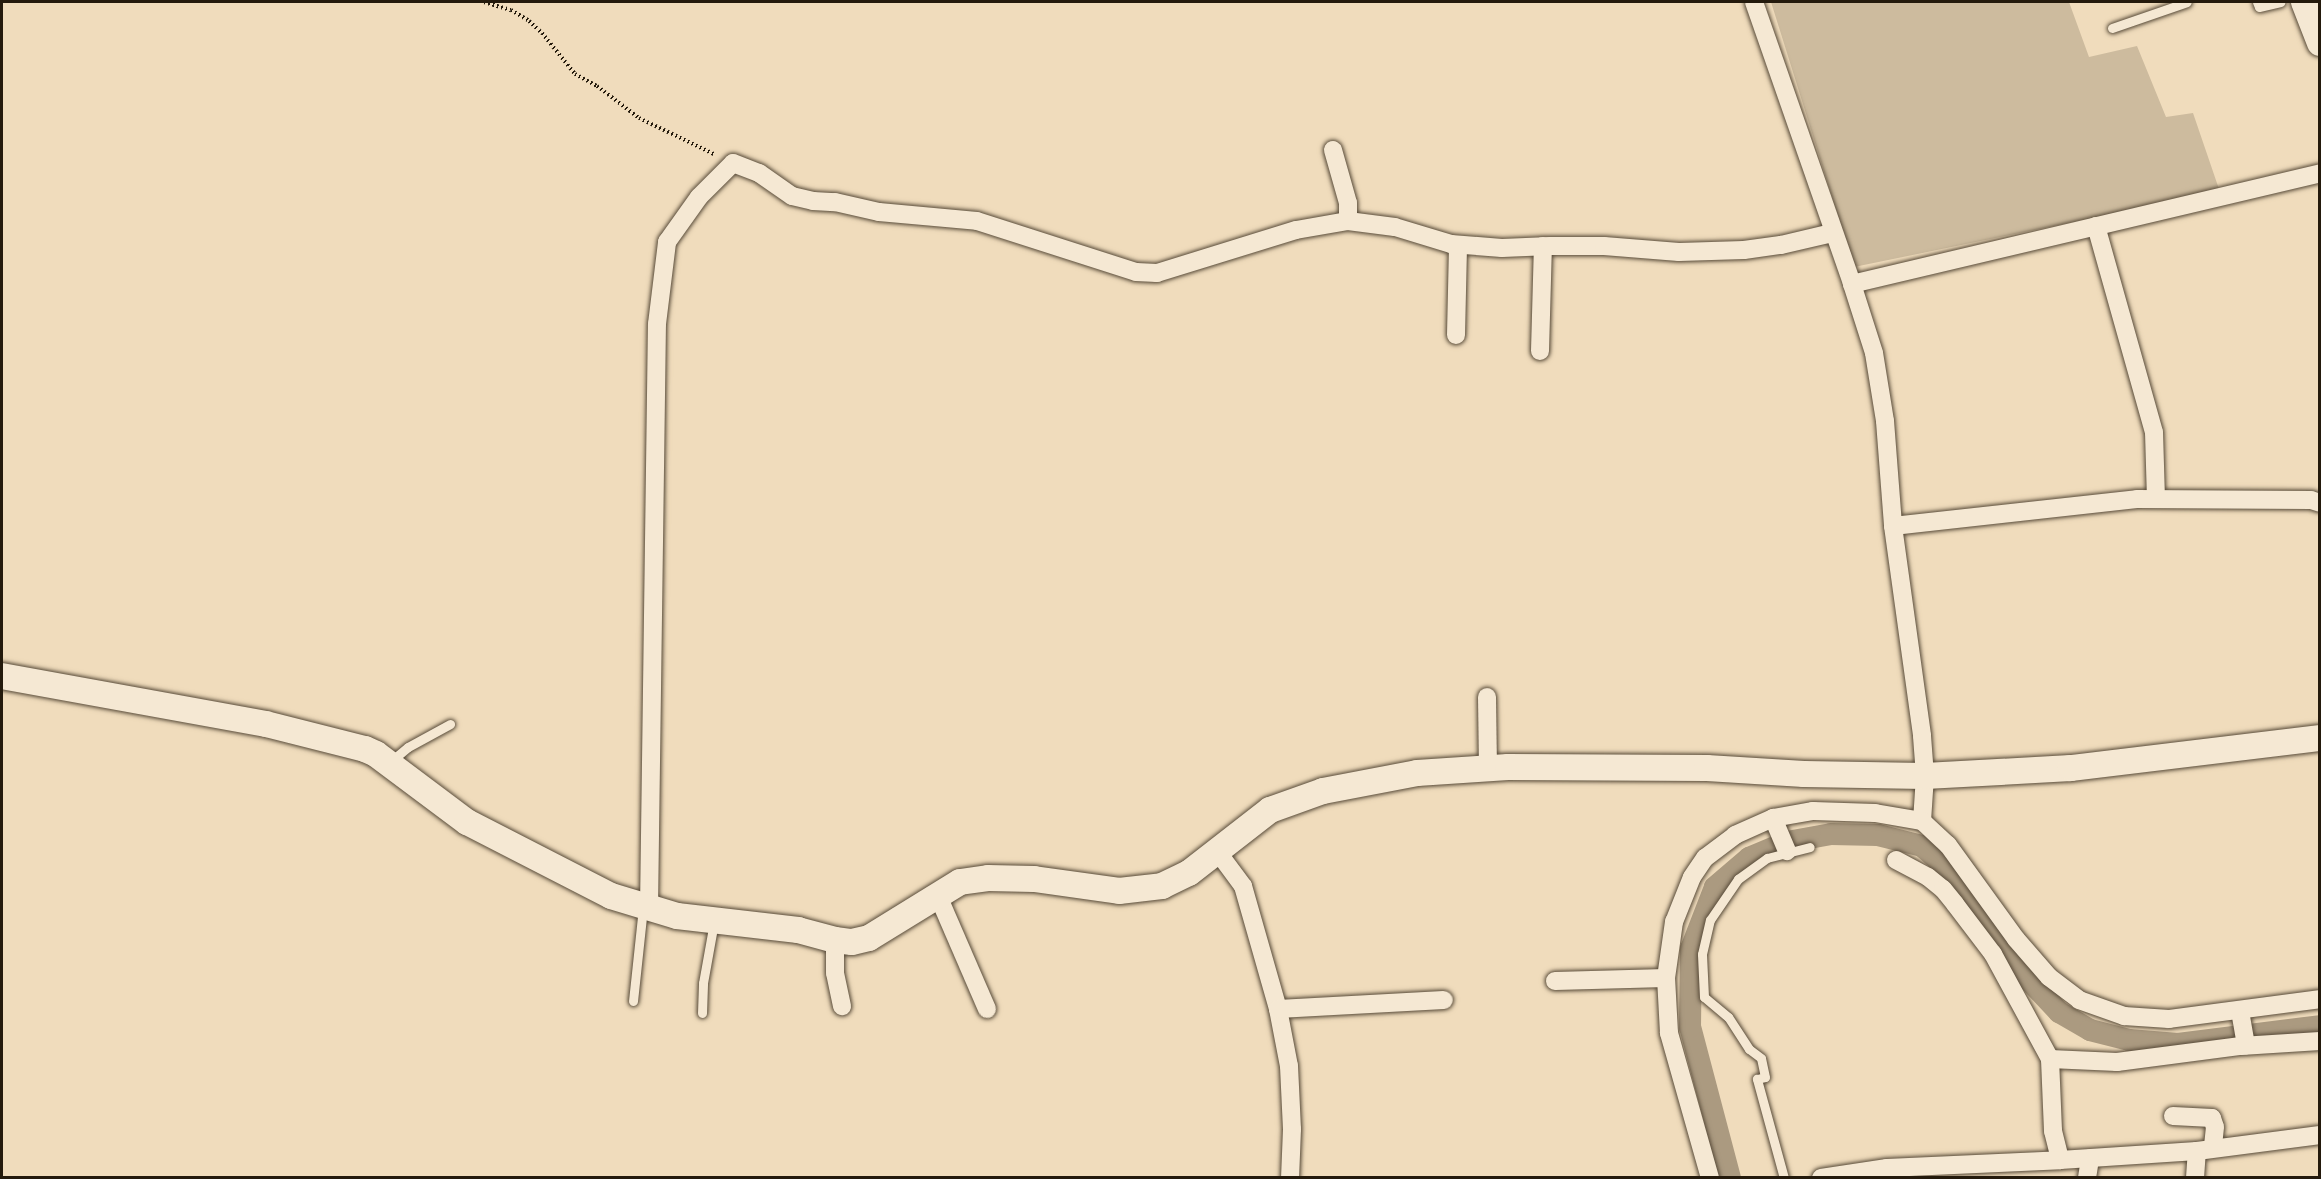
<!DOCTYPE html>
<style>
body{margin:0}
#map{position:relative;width:2321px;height:1179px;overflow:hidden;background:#f0dcbc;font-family:"Libre Caslon Text",serif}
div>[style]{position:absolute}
.green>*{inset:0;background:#cdbb9e}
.canal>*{height:22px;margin:-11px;padding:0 11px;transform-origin:11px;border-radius:11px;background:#ab9a80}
.path>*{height:4px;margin-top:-2px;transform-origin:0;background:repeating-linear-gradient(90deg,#241a0c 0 1.5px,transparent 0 4.5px)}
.roads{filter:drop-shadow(0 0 2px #574a38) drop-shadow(0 0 2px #574a38)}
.lane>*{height:9px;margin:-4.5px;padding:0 4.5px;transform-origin:4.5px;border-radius:4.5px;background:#f5e8d3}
.street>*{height:18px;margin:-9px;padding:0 9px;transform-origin:9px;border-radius:9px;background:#f5e8d3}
.secondary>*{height:26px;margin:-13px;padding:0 13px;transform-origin:13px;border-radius:13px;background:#f5e8d3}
span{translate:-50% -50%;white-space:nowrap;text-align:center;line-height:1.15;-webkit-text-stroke:6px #f5e8d3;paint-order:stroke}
.frame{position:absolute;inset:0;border:3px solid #241a0c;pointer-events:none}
</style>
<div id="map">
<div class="green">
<div style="clip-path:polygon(1771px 2px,2069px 2px,2089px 57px,2137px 46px,2166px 117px,2193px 113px,2220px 192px,1854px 267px)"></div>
</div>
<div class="canal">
<div style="left:1730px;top:1178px;width:156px;rotate:-104.8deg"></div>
<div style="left:1690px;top:1027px;width:78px;rotate:-89.3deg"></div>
<div style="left:1691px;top:949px;width:66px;rotate:-68.8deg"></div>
<div style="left:1715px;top:887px;width:45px;rotate:-40.5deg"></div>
<div style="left:1749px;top:858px;width:41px;rotate:-22.8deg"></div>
<div style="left:1787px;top:842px;width:45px;rotate:-10.3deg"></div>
<div style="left:1831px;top:834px;width:47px;rotate:1.2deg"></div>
<div style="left:1878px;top:835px;width:45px;rotate:14deg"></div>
<div style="left:1922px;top:846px;width:38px;rotate:41deg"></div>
<div style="left:1951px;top:871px;width:131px;rotate:54.6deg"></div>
<div style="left:2027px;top:978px;width:47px;rotate:46.7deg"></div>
<div style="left:2059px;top:1012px;width:36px;rotate:30deg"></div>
<div style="left:2090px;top:1030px;width:40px;rotate:14.4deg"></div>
<div style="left:2129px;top:1040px;width:49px;rotate:4.7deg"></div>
<div style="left:2178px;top:1044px;width:143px;rotate:-7.2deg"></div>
</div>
<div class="path">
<div style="left:484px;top:2px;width:28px;rotate:17deg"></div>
<div style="left:511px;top:10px;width:21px;rotate:31deg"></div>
<div style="left:529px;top:21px;width:18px;rotate:43deg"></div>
<div style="left:542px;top:33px;width:53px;rotate:51.2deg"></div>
<div style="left:575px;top:74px;width:25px;rotate:29deg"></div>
<div style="left:597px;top:86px;width:53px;rotate:37.3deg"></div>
<div style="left:639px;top:118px;width:85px;rotate:25.7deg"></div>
</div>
<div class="roads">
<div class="lane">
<div style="left:2257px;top:2px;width:5px;rotate:68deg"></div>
<div style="left:2259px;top:7px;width:22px;rotate:-13deg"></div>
<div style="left:2112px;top:28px;width:79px;rotate:-19.1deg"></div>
<div style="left:390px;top:762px;width:23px;rotate:-40deg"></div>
<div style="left:408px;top:747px;width:48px;rotate:-28.7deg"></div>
<div style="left:633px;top:1001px;width:95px;rotate:-83.9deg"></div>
<div style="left:702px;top:1013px;width:30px;rotate:-88deg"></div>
<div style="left:703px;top:983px;width:62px;rotate:-79.8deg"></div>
<div style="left:1784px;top:1178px;width:103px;rotate:-105.3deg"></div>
<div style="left:1757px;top:1079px;width:8px;rotate:-14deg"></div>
<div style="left:1765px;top:1077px;width:19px;rotate:-102deg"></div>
<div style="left:1761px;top:1058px;width:15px;rotate:-143deg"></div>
<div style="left:1749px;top:1049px;width:38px;rotate:-123deg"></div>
<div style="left:1728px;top:1017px;width:31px;rotate:-140deg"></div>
<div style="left:1704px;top:997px;width:43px;rotate:-92.7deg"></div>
<div style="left:1702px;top:954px;width:35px;rotate:-77deg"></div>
<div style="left:1710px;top:920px;width:50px;rotate:-55.7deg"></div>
<div style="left:1738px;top:879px;width:36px;rotate:-36deg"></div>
<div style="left:1767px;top:858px;width:44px;rotate:-14.3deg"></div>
</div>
<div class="street">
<div style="left:1754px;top:2px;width:299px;rotate:70.8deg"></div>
<div style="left:1852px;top:284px;width:481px;rotate:-13.3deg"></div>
<div style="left:1333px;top:150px;width:55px;rotate:74.2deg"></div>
<div style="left:1348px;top:203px;width:18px;rotate:90deg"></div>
<div style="left:2096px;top:226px;width:214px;rotate:74.3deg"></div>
<div style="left:2154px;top:432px;width:67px;rotate:88.3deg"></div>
<div style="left:1852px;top:284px;width:72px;rotate:72.3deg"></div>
<div style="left:1874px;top:353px;width:69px;rotate:80.8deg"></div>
<div style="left:1885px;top:421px;width:105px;rotate:85.6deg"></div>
<div style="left:1893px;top:526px;width:212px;rotate:82.1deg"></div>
<div style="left:1922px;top:736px;width:40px;rotate:85.7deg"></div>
<div style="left:1925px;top:776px;width:45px;rotate:93.8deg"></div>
<div style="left:1456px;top:335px;width:90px;rotate:-88.7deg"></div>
<div style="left:1540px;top:351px;width:105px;rotate:-88.4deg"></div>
<div style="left:1893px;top:526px;width:245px;rotate:-6.3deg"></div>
<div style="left:2137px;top:499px;width:174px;rotate:0.3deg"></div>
<div style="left:2311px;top:500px;width:9px;rotate:18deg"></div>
<div style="left:1487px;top:697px;width:71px;rotate:89.2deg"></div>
<div style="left:1773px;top:818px;width:36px;rotate:67deg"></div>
<div style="left:1217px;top:851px;width:44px;rotate:53.4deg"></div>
<div style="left:1243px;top:886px;width:128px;rotate:74.1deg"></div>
<div style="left:1278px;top:1009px;width:58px;rotate:79.1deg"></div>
<div style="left:1289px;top:1066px;width:63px;rotate:87.3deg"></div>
<div style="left:1292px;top:1129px;width:49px;rotate:92.3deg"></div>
<div style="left:1896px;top:860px;width:36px;rotate:28deg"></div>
<div style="left:1928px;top:877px;width:19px;rotate:39deg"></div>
<div style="left:1943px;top:889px;width:19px;rotate:51deg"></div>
<div style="left:1955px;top:904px;width:63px;rotate:52.8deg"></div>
<div style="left:1993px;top:954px;width:119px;rotate:61.5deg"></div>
<div style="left:2050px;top:1059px;width:67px;rotate:2.6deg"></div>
<div style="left:2117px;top:1062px;width:125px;rotate:-7.4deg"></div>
<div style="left:2241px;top:1046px;width:79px;rotate:-3.6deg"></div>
<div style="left:939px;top:898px;width:121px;rotate:66.6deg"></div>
<div style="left:649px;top:909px;width:585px;rotate:-89.22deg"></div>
<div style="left:657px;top:324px;width:83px;rotate:-83deg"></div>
<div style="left:667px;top:242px;width:55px;rotate:-54.6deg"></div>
<div style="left:699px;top:197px;width:48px;rotate:-45deg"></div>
<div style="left:733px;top:163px;width:28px;rotate:21deg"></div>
<div style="left:759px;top:173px;width:40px;rotate:34.9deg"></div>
<div style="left:792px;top:196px;width:22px;rotate:13deg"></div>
<div style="left:813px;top:201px;width:22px;rotate:3deg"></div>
<div style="left:835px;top:202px;width:45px;rotate:12.8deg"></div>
<div style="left:879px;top:212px;width:98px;rotate:5.2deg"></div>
<div style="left:977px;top:221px;width:167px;rotate:17.8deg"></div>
<div style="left:1136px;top:272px;width:21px;rotate:3deg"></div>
<div style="left:1157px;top:273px;width:145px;rotate:-17.2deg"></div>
<div style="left:1296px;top:230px;width:53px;rotate:-9.8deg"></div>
<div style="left:1348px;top:221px;width:47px;rotate:7.3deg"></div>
<div style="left:1395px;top:227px;width:59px;rotate:16.9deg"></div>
<div style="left:1451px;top:244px;width:51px;rotate:4.5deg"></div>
<div style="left:1502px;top:248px;width:48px;rotate:-2.4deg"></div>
<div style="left:1550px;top:246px;width:54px"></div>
<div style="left:1604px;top:246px;width:75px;rotate:4.6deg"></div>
<div style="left:1679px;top:252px;width:65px;rotate:-1.8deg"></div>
<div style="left:1744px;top:250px;width:37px;rotate:-8deg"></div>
<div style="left:1781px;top:245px;width:52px;rotate:-13.2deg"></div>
<div style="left:835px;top:940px;width:33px;rotate:90deg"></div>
<div style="left:835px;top:973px;width:34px;rotate:78deg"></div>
<div style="left:1555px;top:981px;width:111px;rotate:-1.5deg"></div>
<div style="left:1278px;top:1009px;width:166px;rotate:-3.1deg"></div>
<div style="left:2240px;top:1011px;width:35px;rotate:80deg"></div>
<div style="left:2050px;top:1059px;width:72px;rotate:87.6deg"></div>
<div style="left:2053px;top:1131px;width:30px;rotate:76deg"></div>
<div style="left:2060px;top:1160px;width:137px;rotate:-3.8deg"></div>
<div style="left:2197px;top:1151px;width:124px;rotate:-7.4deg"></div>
<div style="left:2173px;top:1116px;width:39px;rotate:3deg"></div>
<div style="left:2212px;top:1118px;width:9px;rotate:72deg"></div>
<div style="left:2215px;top:1127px;width:20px;rotate:96deg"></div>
<div style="left:1710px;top:1178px;width:151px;rotate:-105.8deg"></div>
<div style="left:1669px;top:1033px;width:55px;rotate:-93.1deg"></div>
<div style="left:1666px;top:978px;width:57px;rotate:-81.9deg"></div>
<div style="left:1674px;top:922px;width:48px;rotate:-68.2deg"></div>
<div style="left:1692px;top:877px;width:23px;rotate:-56deg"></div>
<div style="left:1705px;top:858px;width:38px;rotate:-37deg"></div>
<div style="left:1735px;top:835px;width:42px;rotate:-24.1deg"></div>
<div style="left:1773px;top:818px;width:41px;rotate:-9.9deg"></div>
<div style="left:1813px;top:811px;width:62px;rotate:1.8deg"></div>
<div style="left:1875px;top:813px;width:48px;rotate:9.7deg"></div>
<div style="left:1922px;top:821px;width:35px;rotate:43deg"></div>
<div style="left:1948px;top:845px;width:116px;rotate:54.1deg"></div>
<div style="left:2016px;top:939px;width:50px;rotate:49deg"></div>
<div style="left:2049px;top:977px;width:38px;rotate:37deg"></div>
<div style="left:2079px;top:1000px;width:48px;rotate:19.6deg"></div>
<div style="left:2124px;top:1016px;width:45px;rotate:3.8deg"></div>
<div style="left:2169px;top:1019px;width:152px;rotate:-7.5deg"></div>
<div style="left:1821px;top:1178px;width:67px;rotate:-8.6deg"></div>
<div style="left:1887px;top:1168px;width:173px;rotate:-2.6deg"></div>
<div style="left:2087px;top:1178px;width:20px;rotate:-81deg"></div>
<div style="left:2195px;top:1178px;width:27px;rotate:-86deg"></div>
</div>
<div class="secondary">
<div style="left:2304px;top:2px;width:44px;rotate:68.7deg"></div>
<div style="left:2px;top:676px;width:268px;rotate:10.3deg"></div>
<div style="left:266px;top:724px;width:102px;rotate:14.2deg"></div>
<div style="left:365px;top:749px;width:12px;rotate:24deg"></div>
<div style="left:376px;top:754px;width:114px;rotate:36.8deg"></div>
<div style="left:467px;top:822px;width:162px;rotate:27.2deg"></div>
<div style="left:611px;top:896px;width:69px;rotate:16.9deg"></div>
<div style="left:677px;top:916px;width:122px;rotate:6.6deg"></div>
<div style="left:798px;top:930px;width:38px;rotate:15deg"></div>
<div style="left:835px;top:940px;width:17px;rotate:7deg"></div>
<div style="left:852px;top:942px;width:17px;rotate:-13deg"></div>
<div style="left:869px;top:938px;width:107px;rotate:-31.6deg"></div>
<div style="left:960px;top:882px;width:28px;rotate:-8deg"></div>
<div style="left:988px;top:878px;width:46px;rotate:1.2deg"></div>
<div style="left:1034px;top:879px;width:86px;rotate:8deg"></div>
<div style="left:1119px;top:891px;width:43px;rotate:-6.6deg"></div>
<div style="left:1162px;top:886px;width:30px;rotate:-26deg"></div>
<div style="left:1189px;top:873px;width:103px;rotate:-37.9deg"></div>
<div style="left:1270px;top:810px;width:56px;rotate:-19.7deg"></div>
<div style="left:1323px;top:791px;width:96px;rotate:-10.8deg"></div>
<div style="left:1417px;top:773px;width:91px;rotate:-3.8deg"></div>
<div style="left:1508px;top:767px;width:199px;rotate:0.3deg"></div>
<div style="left:1707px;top:768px;width:97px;rotate:3.5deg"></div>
<div style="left:1804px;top:774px;width:121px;rotate:0.9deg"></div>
<div style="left:1925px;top:776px;width:146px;rotate:-3.1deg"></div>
<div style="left:2071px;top:768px;width:251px;rotate:-6.9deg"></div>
</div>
</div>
<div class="frame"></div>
</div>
